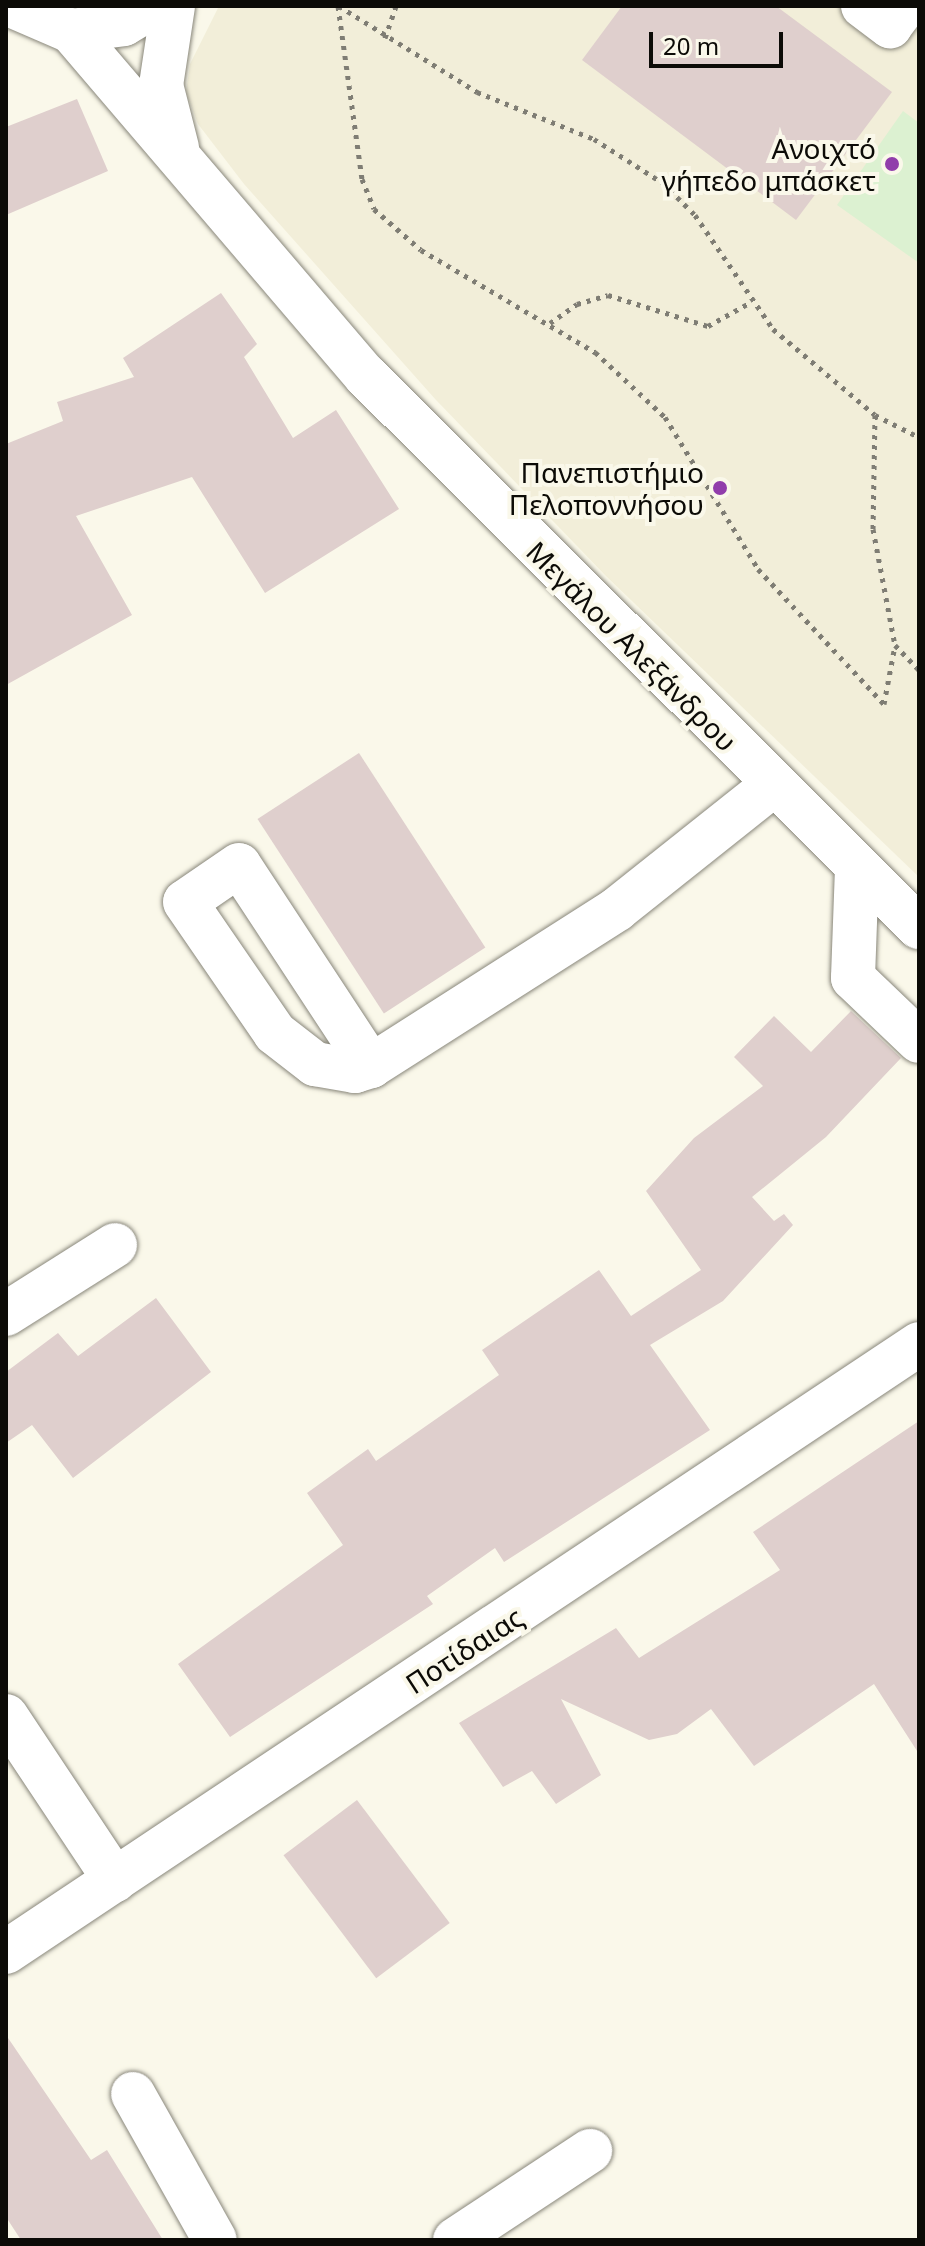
<!DOCTYPE html>
<meta charset="utf-8">
<style>
body{margin:0}
#map{position:relative;width:925px;height:2246px;overflow:hidden;background:#faf8ea;font-family:"Noto Sans",sans-serif}
div>[style]{position:absolute}
.built>*{inset:0;background:#f2eed9}
.green>*{inset:0;background:#dcf1d1}
.building>*{inset:0;background:#dfcfcd;transform-origin:0 0}
.path>*{height:5px;margin-top:-2.5px;transform-origin:0;background:repeating-linear-gradient(90deg,#7f7d74 0 4px,transparent 0 10px)}
.roads{filter:drop-shadow(0 0 2px #89877b) drop-shadow(0 0 2px #89877b)}
.minor>*{height:44px;margin:-22px;padding:0 22px;transform-origin:22px;border-radius:22px;background:#fff}
.major>*{height:44px;margin:-22px;padding:0 22px;transform-origin:22px;border-radius:22px;background:#fff}
.dots>*{width:22px;height:22px;translate:-50% -50%;box-sizing:border-box;border:4px solid #faf8ea;border-radius:50%}
span{translate:-50% -50%;white-space:nowrap;text-align:center;line-height:1.15;-webkit-text-stroke:8px #faf8ea;paint-order:stroke}
.poi-label{font-size:28px;color:#0c0b07}
.right{translate:-100% -50%;text-align:right}
.street-label{font-size:28px;color:#0c0b07}
.frame{position:absolute;inset:0;border:8px solid #0c0b07;pointer-events:none}
.scale{position:absolute;left:649px;top:32px;width:134px;height:36px;box-sizing:border-box;border:4px solid #0c0b07;border-top:0;padding-left:10px;font-size:24px;line-height:28px;white-space:nowrap;color:#0c0b07;-webkit-text-stroke:6px #faf8ea;paint-order:stroke}
</style>
<div id="map">
<div class="built">
<div style="clip-path:polygon(219px 6px,919px 6px,919px 877px,606px 576px,436px 400px,244px 184px,198px 124px,186px 92px,190px 64px)"></div>
</div>
<div class="green">
<div style="clip-path:polygon(903px 111px,919px 123px,919px 263px,837px 205px)"></div>
</div>
<div class="building">
<div style="clip-path:polygon(622px 6px,776px 6px,892px 92px,796px 220px,582px 60px)"></div>
<div style="clip-path:polygon(77px 99px,108px 171px,6px 215px,6px 127px)"></div>
<div style="clip-path:polygon(221px 293px,257px 344px,244px 357px,293px 438px,336px 410px,399px 509px,265px 593px,192px 477px,76px 516px,132px 615px,6px 685px,6px 444px,63px 421px,57px 402px,134px 377px,123px 358px)"></div>
<div style="left:359px;top:753px;width:232px;height:121px;rotate:57deg"></div>
<div style="clip-path:polygon(851px 1011px,901px 1058px,826px 1137px,752px 1197px,774px 1221px,784px 1214px,793px 1225px,723px 1301px,650px 1345px,710px 1430px,504px 1562px,495px 1548px,427px 1596px,433px 1604px,230px 1737px,178px 1664px,343px 1545px,307px 1493px,368px 1449px,376px 1461px,499px 1375px,482px 1350px,599px 1270px,631px 1316px,701px 1270px,646px 1191px,694px 1138px,763px 1086px,734px 1057px,774px 1016px,811px 1052px)"></div>
<div style="clip-path:polygon(156px 1298px,211px 1372px,73px 1478px,32px 1425px,6px 1443px,6px 1372px,58px 1333px,78px 1356px)"></div>
<div style="clip-path:polygon(919px 1421px,919px 1754px,874px 1684px,754px 1766px,711px 1709px,677px 1734px,649px 1740px,561px 1699px,601px 1775px,556px 1804px,532px 1771px,503px 1787px,459px 1723px,616px 1628px,639px 1658px,780px 1570px,753px 1532px)"></div>
<div style="left:357px;top:1800px;width:154px;height:92px;rotate:53deg"></div>
<div style="clip-path:polygon(6px 2035px,91px 2160px,107px 2150px,163px 2240px,21px 2240px,6px 2217px)"></div>
</div>
<div class="path">
<div style="left:338px;top:6px;width:175px;rotate:82.1deg"></div>
<div style="left:362px;top:179px;width:32px;rotate:68deg"></div>
<div style="left:374px;top:209px;width:62px;rotate:41.1deg"></div>
<div style="left:421px;top:250px;width:202px;rotate:30.4deg"></div>
<div style="left:595px;top:352px;width:96px;rotate:42.9deg"></div>
<div style="left:665px;top:417px;width:178px;rotate:58.5deg"></div>
<div style="left:758px;top:569px;width:185px;rotate:47deg"></div>
<div style="left:884px;top:704px;width:60px;rotate:-79.4deg"></div>
<div style="left:895px;top:645px;width:35px;rotate:46deg"></div>
<div style="left:339px;top:6px;width:163px;rotate:31.9deg"></div>
<div style="left:477px;top:92px;width:126px;rotate:21.9deg"></div>
<div style="left:594px;top:139px;width:82px;rotate:32.5deg"></div>
<div style="left:663px;top:183px;width:45px;rotate:45deg"></div>
<div style="left:695px;top:215px;width:138px;rotate:55.6deg"></div>
<div style="left:773px;top:329px;width:133px;rotate:40.1deg"></div>
<div style="left:875px;top:415px;width:49px;rotate:26.6deg"></div>
<div style="left:385px;top:38px;width:34px;rotate:-71deg"></div>
<div style="left:550px;top:323px;width:33px;rotate:-35deg"></div>
<div style="left:577px;top:304px;width:32px;rotate:-16deg"></div>
<div style="left:608px;top:295px;width:105px;rotate:17.2deg"></div>
<div style="left:708px;top:326px;width:49px;rotate:-29.2deg"></div>
<div style="left:875px;top:415px;width:114px;rotate:91deg"></div>
<div style="left:873px;top:529px;width:118px;rotate:79.3deg"></div>
</div>
<div class="roads">
<div class="minor">
<div style="left:863px;top:6px;width:34px;rotate:37deg"></div>
<div style="left:890px;top:26px;width:25px;rotate:-53deg"></div>
<div style="left:857px;top:868px;width:110px;rotate:92.1deg"></div>
<div style="left:853px;top:978px;width:91px;rotate:43.7deg"></div>
<div style="left:371px;top:1066px;width:240px;rotate:-123.3deg"></div>
<div style="left:239px;top:865px;width:65px;rotate:145.6deg"></div>
<div style="left:185px;top:902px;width:159px;rotate:55.5deg"></div>
<div style="left:275px;top:1033px;width:51px;rotate:37.8deg"></div>
<div style="left:315px;top:1064px;width:41px;rotate:9.9deg"></div>
<div style="left:355px;top:1071px;width:17px;rotate:-17deg"></div>
<div style="left:371px;top:1066px;width:292px;rotate:-32.5deg"></div>
<div style="left:617px;top:909px;width:199px;rotate:-38.5deg"></div>
<div style="left:6px;top:1314px;width:129px;rotate:-32.3deg"></div>
<div style="left:6px;top:1716px;width:197px;rotate:56.4deg"></div>
<div style="left:6px;top:1952px;width:1097px;rotate:-33.66deg"></div>
<div style="left:133px;top:2094px;width:167px;rotate:60.7deg"></div>
<div style="left:455px;top:2240px;width:162px;rotate:-33.4deg"></div>
</div>
<div class="major">
<div style="left:13px;top:6px;width:63px;rotate:23.3deg"></div>
<div style="left:71px;top:31px;width:53px;rotate:-7.5deg"></div>
<div style="left:124px;top:24px;width:35px;rotate:-31deg"></div>
<div style="left:173px;top:6px;width:80px;rotate:98.6deg"></div>
<div style="left:161px;top:85px;width:65px;rotate:75.7deg"></div>
<div style="left:71px;top:31px;width:454px;rotate:49.5deg"></div>
<div style="left:366px;top:376px;width:781px;rotate:44.9deg"></div>
</div>
</div>
<div class="dots">
<div style="left:892px;top:164px;background:#913dab"></div>
<div style="left:720px;top:488px;background:#913dab"></div>
</div>
<div class="poi-label">
<span class="right" style="left:876px;top:164px">Ανοιχτό<br>γήπεδο μπάσκετ</span>
<span class="right" style="left:704px;top:488px">Πανεπιστήμιο<br>Πελοποννήσου</span>
</div>
<div class="street-label">
<span style="left:632px;top:646px;rotate:45deg">Μεγάλου Αλεξάνδρου</span>
<span style="left:464px;top:1650px;rotate:-33deg">Ποτίδαιας</span>
</div>
<div class="frame"></div>
<div class="scale">20 m</div>
</div>
